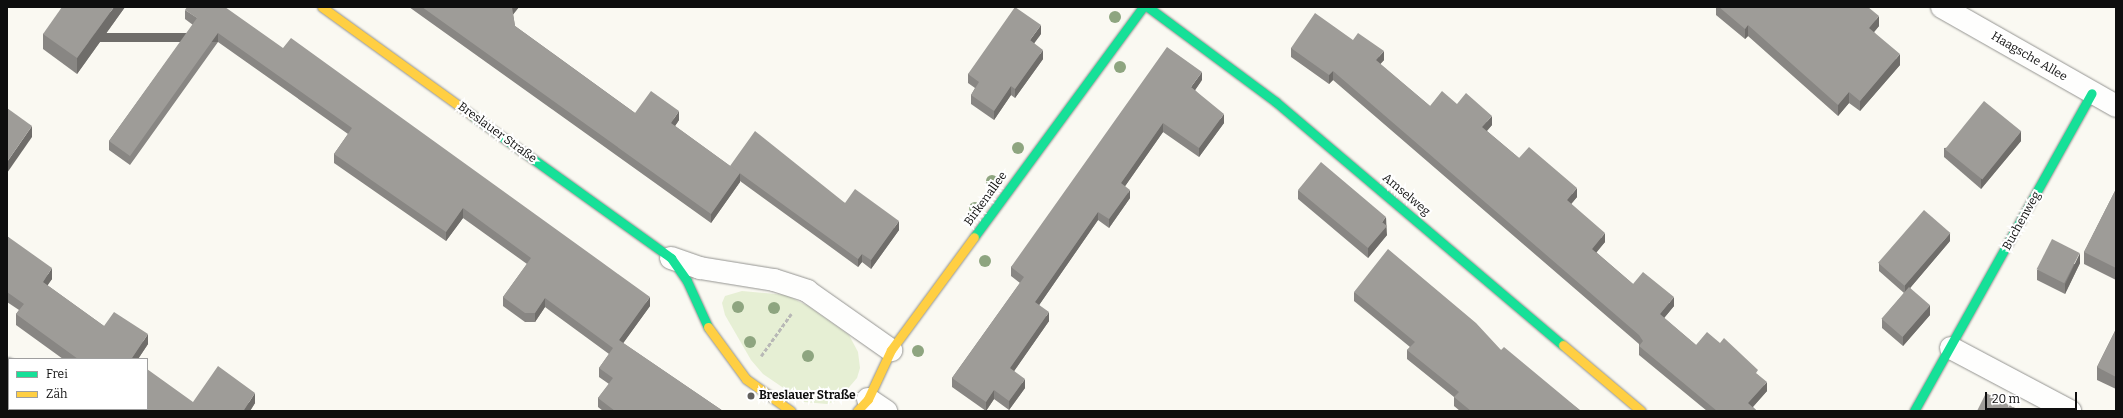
<!DOCTYPE html>
<meta charset="utf-8">
<style>
body{margin:0}
#map{position:relative;width:2123px;height:418px;overflow:hidden;background:#faf9f2;font-family:Bitter,serif}
div>[style]{position:absolute}
.green>*{inset:0;background:#e6efd4}
.path>*{height:2.5px;margin-top:-1.25px;transform-origin:0;background:repeating-linear-gradient(90deg,#b8b8b6 0 4px,transparent 0 6px)}
.roads{filter:drop-shadow(0 0 1px #949491) drop-shadow(0 0 1px #949491)}
.street>*{height:22px;margin:-11px;padding:0 11px;transform-origin:11px;border-radius:11px;background:#fefefd}
.fast>*{height:9px;margin:-4.5px;padding:0 4.5px;transform-origin:4.5px;border-radius:4.5px;background:#16e098}
.slow>*{height:9px;margin:-4.5px;padding:0 4.5px;transform-origin:4.5px;border-radius:4.5px;background:#ffcf43}
.trees>*{width:12px;height:12px;margin:-6px;border-radius:50%;background:#8ea580}
.wall>*{inset:0;background:#888683}
.shaded-wall>*{inset:0;background:#6f6d6a;transform-origin:0 0}
.building>*{inset:0;background:#9e9c98;transform-origin:0 0}
.dots>*{width:11px;height:11px;translate:-50% -50%;box-sizing:border-box;border:2px solid #fff;border-radius:50%}
span{translate:-50% -50%;white-space:nowrap;text-align:center;line-height:1.15;-webkit-text-stroke:4px #fff;paint-order:stroke}
.street-label{font-size:12px;color:#0e0e0e}
.poi-label{font-size:12px;color:#0e0e0e;font-weight:700}
.left{translate:0 -50%;text-align:left}
.frame{position:absolute;inset:0;border:8px solid #0e0e0e;pointer-events:none}
.legend{position:absolute;left:8px;top:358px;width:140px;height:52px;box-sizing:border-box;background:#fff;border:1px solid #9f9f9f;margin:0;padding:5px 7px;list-style:none;font-size:12px;color:#0e0e0e}
.legend li{display:flex;align-items:center;gap:8px;height:20px}
.legend b{width:20px;border:1px solid #9f9f9f}
.scale{position:absolute;left:1985px;top:392px;width:92px;height:18px;box-sizing:border-box;border:2px solid #0e0e0e;border-top:0;padding-left:5px;font-size:12px;line-height:14px;white-space:nowrap;color:#0e0e0e;-webkit-text-stroke:3px #fff;paint-order:stroke}
</style>
<div id="map">
<div class="green">
<div style="clip-path:polygon(742px 291px,786px 295px,808px 306px,849px 335px,858px 352px,860px 368px,857px 378px,838px 400px,827px 404px,804px 402px,763px 374px,751px 360px,725px 315px,722px 303px,725px 296px)"></div>
</div>
<div class="path">
<div style="left:761px;top:356px;width:52px;rotate:-54.5deg"></div>
</div>
<div class="roads">
<div class="street">
<div style="left:1942px;top:7px;width:200px;rotate:29.6deg"></div>
<div style="left:671px;top:258px;width:31px;rotate:19deg"></div>
<div style="left:700px;top:268px;width:75px;rotate:9.2deg"></div>
<div style="left:774px;top:280px;width:35px;rotate:18deg"></div>
<div style="left:807px;top:291px;width:103px;rotate:35.1deg"></div>
<div style="left:1951px;top:348px;width:135px;rotate:27.9deg"></div>
<div style="left:7px;top:369px;width:3px;rotate:45deg"></div>
<div style="left:868px;top:399px;width:22px;rotate:34deg"></div>
<div style="left:60px;top:409px;width:4px;rotate:34deg"></div>
</div>
<div class="fast">
<div style="left:1148px;top:7px;width:159px;rotate:36.6deg"></div>
<div style="left:1276px;top:102px;width:376px;rotate:40.3deg"></div>
<div style="left:473px;top:116px;width:244px;rotate:35.6deg"></div>
<div style="left:671px;top:258px;width:28px;rotate:55deg"></div>
<div style="left:687px;top:281px;width:51px;rotate:65.5deg"></div>
<div style="left:974px;top:237px;width:285px;rotate:-53.7deg"></div>
<div style="left:1914px;top:411px;width:364px;rotate:-60.8deg"></div>
</div>
<div class="slow">
<div style="left:322px;top:7px;width:186px;rotate:35.8deg"></div>
<div style="left:708px;top:327px;width:64px;rotate:53.8deg"></div>
<div style="left:746px;top:379px;width:55px;rotate:35.4deg"></div>
<div style="left:1563px;top:345px;width:102px;rotate:40.2deg"></div>
<div style="left:857px;top:411px;width:16px;rotate:-47deg"></div>
<div style="left:868px;top:399px;width:54px;rotate:-64.9deg"></div>
<div style="left:891px;top:350px;width:140px;rotate:-53.7deg"></div>
</div>
</div>
<div class="trees">
<div style="left:1115px;top:17px"></div>
<div style="left:1120px;top:67px"></div>
<div style="left:1018px;top:148px"></div>
<div style="left:992px;top:181px"></div>
<div style="left:975px;top:208px"></div>
<div style="left:985px;top:261px"></div>
<div style="left:738px;top:307px"></div>
<div style="left:774px;top:308px"></div>
<div style="left:750px;top:342px"></div>
<div style="left:918px;top:351px"></div>
<div style="left:808px;top:356px"></div>
</div>
<div class="wall">
<div style="clip-path:polygon(125px 7px,77px 74px,43px 49px,43px 34px)"></div>
<div style="clip-path:polygon(409px 7px,519px 7px,513px 14px,515px 26px,635px 113px,679px 120px,675px 126px,730px 166px,845px 203px,899px 230px,871px 269px,862px 262px,858px 267px,740px 181px,740px 182px,711px 223px)"></div>
<div style="clip-path:polygon(1716px 7px,1868px 7px,1879px 26px,1874px 32px,1900px 65px,1860px 111px,1849px 103px,1838px 116px,1748px 36px,1745px 39px,1716px 15px)"></div>
<div style="clip-path:polygon(185px 10px,650px 306px,623px 343px,723px 411px,603px 411px,598px 407px,598px 398px,609px 384px,599px 377px,599px 368px,609px 354px,545px 307px,535px 322px,525px 322px,503px 306px,503px 297px,527px 264px,463px 218px,446px 241px,334px 163px,334px 154px,348px 134px,218px 42px,130px 165px,109px 150px,109px 141px,193px 25px,185px 19px)"></div>
<div style="clip-path:polygon(1041px 34px,1034px 43px,1043px 59px,1015px 98px,1011px 95px,994px 120px,971px 104px,971px 95px,975px 88px,968px 83px,968px 74px)"></div>
<div style="clip-path:polygon(1353px 40px,1384px 60px,1380px 64px,1430px 106px,1457px 104px,1492px 125px,1487px 131px,1519px 158px,1577px 197px,1571px 204px,1605px 242px,1596px 252px,1633px 284px,1674px 306px,1664px 318px,1696px 345px,1758px 375px,1767px 391px,1753px 407px,1757px 411px,1707px 411px,1639px 355px,1639px 344px,1333px 80px,1329px 84px,1291px 57px,1291px 48px)"></div>
<div style="clip-path:polygon(1202px 80px,1195px 90px,1224px 123px,1199px 157px,1163px 132px,1125px 186px,1130px 198px,1109px 228px,1098px 220px,1039px 305px,1049px 321px,1014px 371px,1025px 388px,1009px 410px,994px 399px,986px 411px,952px 387px,952px 378px,1020px 283px,1011px 276px,1011px 267px)"></div>
<div style="clip-path:polygon(2021px 141px,1981px 189px,1944px 157px,1944px 148px)"></div>
<div style="clip-path:polygon(2116px 189px,2116px 280px,2084px 264px,2084px 252px)"></div>
<div style="clip-path:polygon(1298px 190px,1387px 235px,1368px 258px,1298px 199px)"></div>
<div style="clip-path:polygon(7px 236px,52px 279px,47px 285px,104px 326px,148px 344px,138px 359px,63px 359px,16px 325px,16px 314px,19px 310px,7px 302px)"></div>
<div style="clip-path:polygon(1950px 241px,1910px 288px,1930px 315px,1903px 346px,1882px 328px,1882px 319px,1904px 293px,1879px 271px,1879px 263px)"></div>
<div style="clip-path:polygon(2080px 263px,2065px 294px,2037px 280px,2037px 270px)"></div>
<div style="clip-path:polygon(1354px 292px,1501px 350px,1581px 411px,1460px 411px,1454px 406px,1454px 397px,1407px 359px,1407px 350px,1410px 347px,1354px 301px)"></div>
<div style="clip-path:polygon(2116px 329px,2116px 389px,2097px 380px,2097px 367px)"></div>
<div style="clip-path:polygon(193px 402px,255px 403px,250px 411px,120px 411px,117px 409px,147px 409px)"></div>
</div>
<div class="shaded-wall">
<div style="clip-path:polygon(114px 7px,125px 7px,77px 74px,77px 58px)"></div>
<div style="clip-path:polygon(512px 7px,519px 7px,512px 16px)"></div>
<div style="clip-path:polygon(1879px 16px,1879px 26px,1869px 38px,1869px 28px)"></div>
<div style="clip-path:polygon(1041px 25px,1041px 34px,1030px 49px,1030px 40px)"></div>
<div style="clip-path:polygon(1748px 25px,1748px 36px,1745px 39px,1745px 29px)"></div>
<div style="left:218px;top:33px;width:9px;height:151px;rotate:90deg"></div>
<div style="clip-path:polygon(1043px 50px,1043px 59px,1015px 98px,1015px 89px)"></div>
<div style="clip-path:polygon(1384px 51px,1384px 60px,1376px 69px,1376px 60px)"></div>
<div style="clip-path:polygon(1900px 54px,1900px 65px,1860px 111px,1860px 101px)"></div>
<div style="clip-path:polygon(1333px 71px,1333px 80px,1329px 84px,1329px 75px)"></div>
<div style="clip-path:polygon(1202px 72px,1202px 80px,1191px 96px,1191px 87px)"></div>
<div style="clip-path:polygon(1011px 86px,1011px 95px,994px 120px,994px 111px)"></div>
<div style="clip-path:polygon(1849px 92px,1849px 103px,1838px 116px,1838px 105px)"></div>
<div style="clip-path:polygon(679px 111px,679px 120px,671px 132px,671px 123px)"></div>
<div style="clip-path:polygon(1224px 114px,1224px 123px,1199px 157px,1199px 148px)"></div>
<div style="clip-path:polygon(1492px 116px,1492px 125px,1482px 136px,1482px 127px)"></div>
<div style="clip-path:polygon(1163px 123px,1163px 132px,1121px 192px,1121px 183px)"></div>
<div style="clip-path:polygon(32px 126px,32px 137px,7px 173px,7px 162px)"></div>
<div style="clip-path:polygon(2021px 131px,2021px 141px,1981px 189px,1981px 179px)"></div>
<div style="clip-path:polygon(740px 173px,740px 182px,711px 223px,711px 214px)"></div>
<div style="clip-path:polygon(1577px 188px,1577px 197px,1567px 209px,1567px 200px)"></div>
<div style="clip-path:polygon(1130px 190px,1130px 198px,1109px 228px,1109px 219px)"></div>
<div style="clip-path:polygon(463px 208px,463px 218px,446px 241px,446px 232px)"></div>
<div style="clip-path:polygon(1098px 212px,1098px 220px,1035px 311px,1035px 302px)"></div>
<div style="clip-path:polygon(1386px 217px,1387px 235px,1368px 258px,1368px 248px,1382px 222px)"></div>
<div style="clip-path:polygon(899px 221px,899px 230px,871px 269px,871px 260px)"></div>
<div style="clip-path:polygon(1605px 233px,1605px 242px,1592px 258px,1592px 249px)"></div>
<div style="clip-path:polygon(1950px 233px,1950px 241px,1905px 294px,1905px 285px)"></div>
<div style="clip-path:polygon(2080px 253px,2080px 263px,2065px 294px,2065px 284px)"></div>
<div style="clip-path:polygon(862px 254px,862px 262px,858px 267px,858px 259px)"></div>
<div style="clip-path:polygon(52px 268px,52px 279px,43px 292px,43px 282px)"></div>
<div style="clip-path:polygon(650px 297px,650px 306px,619px 349px,619px 340px)"></div>
<div style="clip-path:polygon(1674px 297px,1674px 306px,1660px 323px,1660px 314px)"></div>
<div style="clip-path:polygon(545px 298px,545px 307px,535px 322px,535px 313px)"></div>
<div style="clip-path:polygon(1930px 305px,1930px 315px,1903px 346px,1903px 336px)"></div>
<div style="clip-path:polygon(1049px 312px,1049px 321px,1010px 377px,1010px 368px)"></div>
<div style="clip-path:polygon(148px 334px,148px 344px,138px 359px,132px 359px,132px 358px)"></div>
<div style="clip-path:polygon(1025px 379px,1025px 388px,1009px 410px,1009px 401px)"></div>
<div style="clip-path:polygon(1767px 382px,1767px 391px,1749px 411px,1748px 403px)"></div>
<div style="clip-path:polygon(994px 390px,994px 399px,986px 411px,986px 402px)"></div>
<div style="clip-path:polygon(255px 393px,255px 403px,250px 411px,244px 411px,244px 410px)"></div>
</div>
<div class="building">
<div style="clip-path:polygon(62px 7px,114px 7px,77px 58px,43px 34px)"></div>
<div style="clip-path:polygon(187px 7px,225px 7px,283px 48px,291px 38px,650px 297px,619px 340px,723px 411px,615px 411px,598px 398px,613px 378px,599px 368px,613px 348px,545px 298px,535px 313px,525px 313px,503px 297px,531px 258px,463px 208px,446px 232px,334px 154px,352px 128px,218px 33px,130px 156px,109px 141px,197px 18px,185px 10px)"></div>
<div style="clip-path:polygon(422px 7px,512px 7px,515px 26px,635px 113px,651px 91px,679px 111px,671px 123px,740px 173px,711px 214px)"></div>
<div style="clip-path:polygon(1015px 7px,1041px 25px,1030px 40px,1043px 50px,1015px 89px,1011px 86px,994px 111px,971px 95px,979px 82px,968px 74px)"></div>
<div style="clip-path:polygon(1719px 7px,1868px 7px,1879px 16px,1869px 28px,1900px 54px,1860px 101px,1849px 92px,1838px 105px,1748px 25px,1745px 29px)"></div>
<div style="clip-path:polygon(1315px 13px,1353px 40px,1358px 33px,1384px 51px,1376px 60px,1430px 106px,1442px 91px,1457px 104px,1466px 93px,1492px 116px,1482px 127px,1519px 158px,1529px 147px,1577px 188px,1567px 200px,1605px 233px,1592px 249px,1633px 284px,1643px 272px,1674px 297px,1660px 314px,1696px 345px,1707px 332px,1720px 343px,1724px 338px,1758px 370px,1756px 373px,1767px 382px,1748px 403px,1757px 411px,1717px 411px,1639px 346px,1643px 341px,1639px 335px,1333px 71px,1329px 75px,1291px 48px)"></div>
<div style="clip-path:polygon(1167px 47px,1202px 72px,1191px 87px,1224px 114px,1199px 148px,1163px 123px,1121px 183px,1130px 190px,1109px 219px,1098px 212px,1035px 302px,1049px 312px,1010px 368px,1025px 379px,1009px 401px,994px 390px,986px 402px,952px 378px,1024px 277px,1011px 267px)"></div>
<div style="left:1984px;top:101px;width:48px;height:62px;rotate:39deg"></div>
<div style="clip-path:polygon(7px 108px,32px 126px,7px 162px)"></div>
<div style="clip-path:polygon(755px 131px,845px 203px,855px 189px,899px 221px,871px 260px,862px 254px,858px 259px,730px 166px)"></div>
<div style="clip-path:polygon(1321px 162px,1386px 217px,1382px 222px,1387px 226px,1368px 248px,1298px 190px)"></div>
<div style="clip-path:polygon(2116px 189px,2116px 268px,2084px 252px)"></div>
<div style="left:1924px;top:210px;width:35px;height:70px;rotate:41deg"></div>
<div style="clip-path:polygon(7px 236px,52px 268px,43px 282px,104px 326px,114px 312px,148px 334px,132px 358px,134px 359px,78px 359px,16px 314px,24px 304px,7px 292px)"></div>
<div style="left:2052px;top:239px;width:31px;height:34px;rotate:27deg"></div>
<div style="clip-path:polygon(1388px 249px,1476px 323px,1501px 350px,1504px 347px,1581px 411px,1471px 411px,1454px 397px,1459px 392px,1407px 350px,1415px 342px,1354px 292px)"></div>
<div style="left:1909px;top:287px;width:28px;height:42px;rotate:41deg"></div>
<div style="clip-path:polygon(2116px 329px,2116px 377px,2097px 367px)"></div>
<div style="clip-path:polygon(218px 366px,255px 393px,244px 410px,246px 411px,135px 411px,132px 409px,147px 409px,147px 369px,193px 402px)"></div>
<div style="clip-path:polygon(1986px 393px,2021px 411px,1977px 411px)"></div>
</div>
<div class="dots">
<div style="left:751px;top:396px;background:#61605e"></div>
</div>
<div class="street-label">
<span style="left:2029px;top:57px;rotate:30deg">Haagsche Allee</span>
<span style="left:497px;top:133px;rotate:36deg">Breslauer Straße</span>
<span style="left:1406px;top:195px;rotate:40deg">Amselweg</span>
<span style="left:986px;top:199px;rotate:-54deg">Birkenallee</span>
<span style="left:2022px;top:221px;rotate:-61deg">Buchenweg</span>
</div>
<div class="poi-label">
<span class="left" style="left:759px;top:396px">Breslauer Straße</span>
</div>
<div class="frame"></div>
<ul class="legend">
<li><b style="height:5px;background:#16e098"></b>Frei</li>
<li><b style="height:5px;background:#ffcf43"></b>Zäh</li>
</ul>
<div class="scale">20 m</div>
</div>
